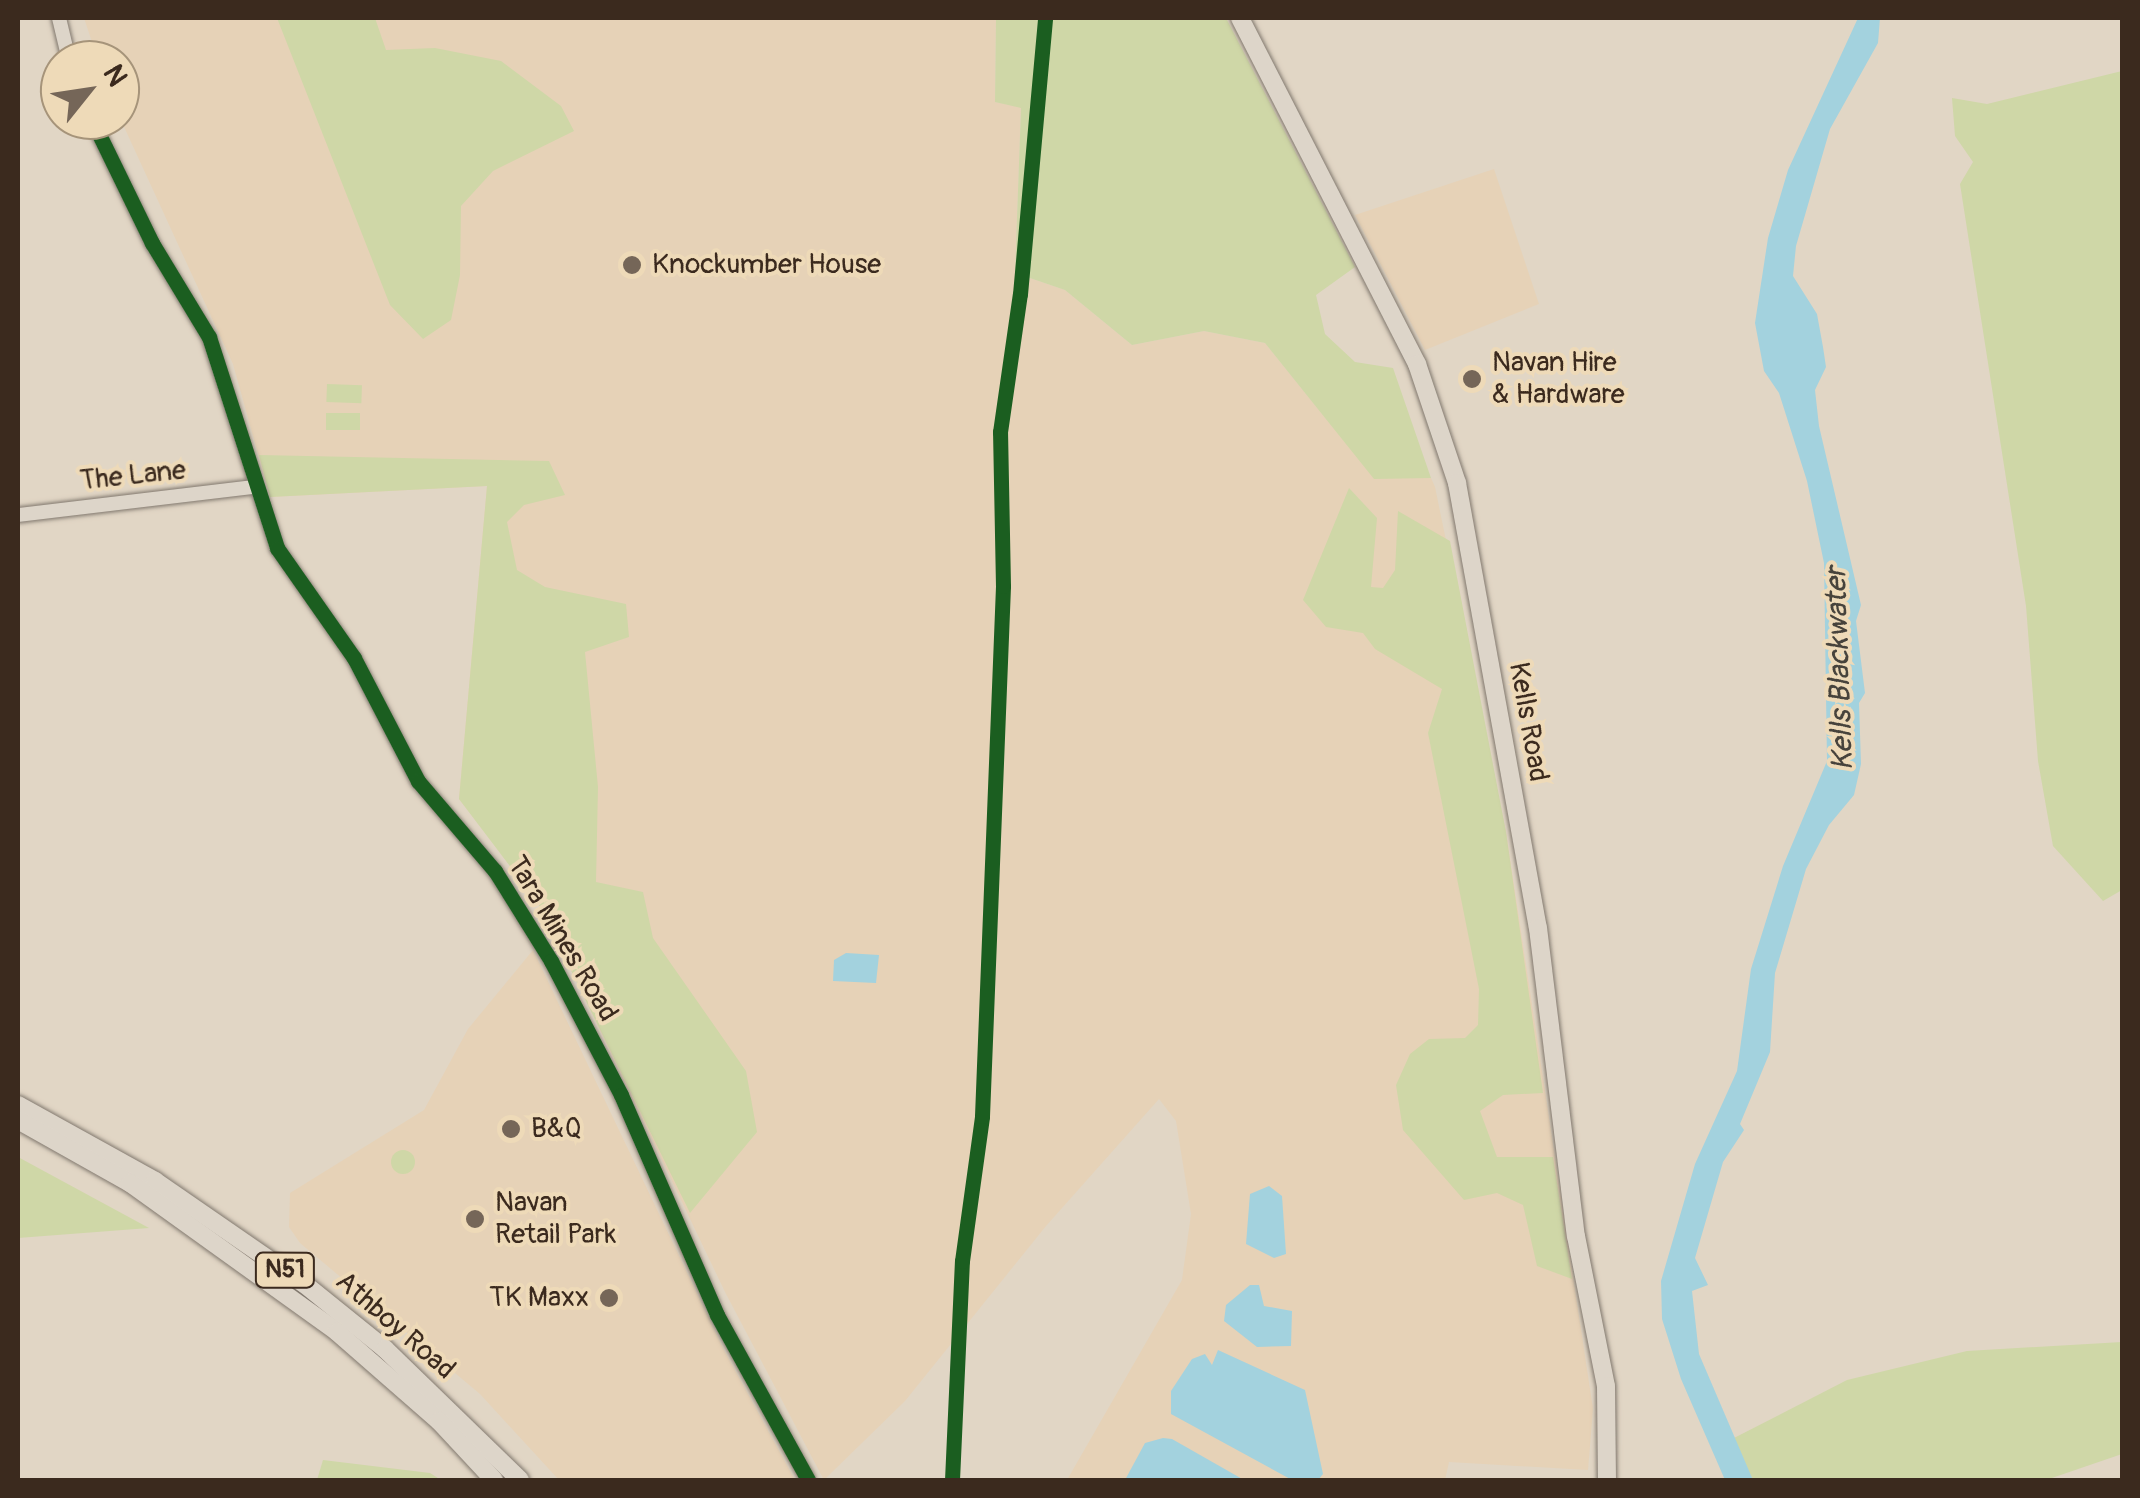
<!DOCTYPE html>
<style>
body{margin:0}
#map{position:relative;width:2140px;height:1498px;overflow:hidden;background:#e1d6c5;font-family:Pangolin,sans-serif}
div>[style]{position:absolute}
.built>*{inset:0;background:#e6d2b7}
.green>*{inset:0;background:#cfd7a7;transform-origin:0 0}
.round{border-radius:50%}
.water>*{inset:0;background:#a3d2de}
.roads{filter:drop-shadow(0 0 2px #81786e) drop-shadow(0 0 2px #81786e)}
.minor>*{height:14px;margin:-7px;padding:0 7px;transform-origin:7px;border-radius:7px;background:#ddd5c9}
.major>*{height:18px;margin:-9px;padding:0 9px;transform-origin:9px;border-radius:9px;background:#ddd5c9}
.cycleway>*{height:15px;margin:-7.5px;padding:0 7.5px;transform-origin:7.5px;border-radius:7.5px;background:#1b5e20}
.dots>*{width:28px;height:28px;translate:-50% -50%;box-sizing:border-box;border:5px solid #eedab8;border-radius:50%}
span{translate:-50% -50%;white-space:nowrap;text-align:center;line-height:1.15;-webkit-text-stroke:8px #eedab8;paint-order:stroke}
.shield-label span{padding:2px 8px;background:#eedab8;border:2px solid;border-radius:8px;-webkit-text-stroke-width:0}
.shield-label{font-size:25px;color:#3b2a1e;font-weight:700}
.poi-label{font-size:28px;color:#3b2a1e}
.left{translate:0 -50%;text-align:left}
.right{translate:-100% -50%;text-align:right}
.street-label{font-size:28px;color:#3b2a1e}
.water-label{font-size:30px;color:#47433c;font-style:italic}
.frame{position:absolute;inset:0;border:20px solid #3b2a1e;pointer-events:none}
.north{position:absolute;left:40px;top:40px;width:100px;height:100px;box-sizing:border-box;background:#eedab8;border:2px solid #a6947a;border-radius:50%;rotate:60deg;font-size:28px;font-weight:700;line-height:40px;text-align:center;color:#3b2a1e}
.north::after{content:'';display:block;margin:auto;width:35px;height:45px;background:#756658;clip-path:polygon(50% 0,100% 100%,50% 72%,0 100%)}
</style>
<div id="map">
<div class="built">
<div style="clip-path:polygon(84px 18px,996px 18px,995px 102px,1021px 107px,1015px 273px,1065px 290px,1132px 345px,1204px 331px,1265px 343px,1374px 478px,1431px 478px,1435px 487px,1506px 832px,1593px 1409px,1588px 1470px,1449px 1462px,1445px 1480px,1067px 1480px,1182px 1280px,1191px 1214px,1176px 1121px,1159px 1099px,1046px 1226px,905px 1401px,824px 1480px,725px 1292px,539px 903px,459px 799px,487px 486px,270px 497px,233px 364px,120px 118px,120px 60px,98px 60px)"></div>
<div style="clip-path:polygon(1494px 169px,1539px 304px,1425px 350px,1355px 215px)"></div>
<div style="clip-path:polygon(533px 950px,725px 1352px,795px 1480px,559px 1480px,480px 1394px,300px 1243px,289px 1227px,290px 1193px,424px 1110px,468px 1029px)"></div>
</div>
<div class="green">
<div style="clip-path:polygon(277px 18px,375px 18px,386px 50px,435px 48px,501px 61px,561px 106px,574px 131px,493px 171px,461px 206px,460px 275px,451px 320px,423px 339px,390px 305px)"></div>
<div style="clip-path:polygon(996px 18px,1226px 18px,1355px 267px,1316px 295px,1325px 334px,1355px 362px,1393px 368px,1431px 478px,1374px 479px,1265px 343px,1204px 331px,1132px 345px,1065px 290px,1015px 273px,1021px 108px,995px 102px)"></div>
<div style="clip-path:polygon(2122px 71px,2122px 890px,2103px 901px,2053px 846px,2038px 761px,2026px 606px,1960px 184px,1973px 162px,1955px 136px,1952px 98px,1987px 104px)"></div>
<div style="left:327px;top:384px;width:35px;height:18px;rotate:2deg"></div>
<div style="left:326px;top:413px;width:34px;height:17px"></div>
<div style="clip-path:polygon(259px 455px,549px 461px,565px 495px,524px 505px,507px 522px,517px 570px,545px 587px,626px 604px,629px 637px,585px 652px,598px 787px,596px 882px,643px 892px,653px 938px,746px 1071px,757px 1132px,690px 1213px,538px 903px,459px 799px,487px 486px,270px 497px)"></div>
<div style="clip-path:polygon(1349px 488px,1377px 518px,1371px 587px,1383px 588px,1395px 570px,1398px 511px,1450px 541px,1506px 832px,1543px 1093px,1503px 1095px,1480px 1111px,1497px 1157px,1553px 1157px,1572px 1279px,1537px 1266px,1523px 1205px,1497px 1193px,1464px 1200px,1403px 1130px,1396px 1085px,1410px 1054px,1429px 1039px,1465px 1038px,1478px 1025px,1479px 989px,1428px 733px,1442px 689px,1375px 649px,1363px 633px,1326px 627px,1303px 600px)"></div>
<div class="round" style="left:391px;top:1150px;width:24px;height:24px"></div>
<div style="clip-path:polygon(18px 1157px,149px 1228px,18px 1238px)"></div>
<div style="clip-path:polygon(2122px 1342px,2122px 1454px,2046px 1480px,1753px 1480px,1736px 1447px,1734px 1438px,1847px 1380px,1967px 1351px)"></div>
<div style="clip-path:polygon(323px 1460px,430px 1473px,441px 1480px,317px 1480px)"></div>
</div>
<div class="water">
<div style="clip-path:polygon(1858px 18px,1880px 18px,1878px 43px,1830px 129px,1796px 246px,1793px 276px,1817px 314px,1823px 347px,1826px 367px,1815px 390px,1819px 426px,1861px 605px,1856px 621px,1865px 693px,1859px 703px,1861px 764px,1854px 795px,1829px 825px,1806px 869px,1775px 973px,1770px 1052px,1740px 1124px,1744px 1130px,1723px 1162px,1695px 1258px,1708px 1285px,1692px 1291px,1699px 1354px,1753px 1480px,1725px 1480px,1681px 1379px,1662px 1319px,1661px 1281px,1695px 1164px,1737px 1071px,1751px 969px,1783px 866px,1827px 761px,1824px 563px,1807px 481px,1779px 393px,1764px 371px,1755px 323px,1768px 238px,1788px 170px)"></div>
<div style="clip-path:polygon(846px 953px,879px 955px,876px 983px,833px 981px,834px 960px)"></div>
<div style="clip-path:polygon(1269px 1186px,1282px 1196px,1286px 1254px,1274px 1258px,1246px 1244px,1250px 1194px)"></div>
<div style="clip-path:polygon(1250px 1285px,1259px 1285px,1264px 1306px,1292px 1311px,1291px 1346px,1257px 1347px,1224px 1321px,1226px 1305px)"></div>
<div style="clip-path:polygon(1218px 1350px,1305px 1390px,1323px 1474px,1318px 1480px,1292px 1480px,1171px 1414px,1171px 1391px,1192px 1359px,1205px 1354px,1212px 1365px)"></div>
<div style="clip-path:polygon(1163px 1438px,1172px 1439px,1244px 1480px,1125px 1480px,1145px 1443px)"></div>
</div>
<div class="roads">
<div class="minor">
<div style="left:59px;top:18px;width:43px;rotate:76.6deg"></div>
<div style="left:92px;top:120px;width:137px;rotate:64deg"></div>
<div style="left:152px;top:243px;width:110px;rotate:58.8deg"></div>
<div style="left:209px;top:337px;width:222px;rotate:72.1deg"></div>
<div style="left:277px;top:548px;width:134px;rotate:55deg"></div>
<div style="left:354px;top:658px;width:139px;rotate:62.5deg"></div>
<div style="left:418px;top:781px;width:118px;rotate:49.5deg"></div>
<div style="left:495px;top:871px;width:106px;rotate:58.1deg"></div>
<div style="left:551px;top:961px;width:151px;rotate:62.4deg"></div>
<div style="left:621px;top:1095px;width:240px;rotate:66.4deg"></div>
<div style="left:717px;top:1315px;width:188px;rotate:61.1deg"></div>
<div style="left:18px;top:515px;width:237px;rotate:-6.8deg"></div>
</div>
<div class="major">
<div style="left:1240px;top:18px;width:389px;rotate:62.9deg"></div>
<div style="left:1417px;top:364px;width:126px;rotate:71.4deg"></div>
<div style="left:1457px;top:483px;width:452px;rotate:79.7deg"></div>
<div style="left:1538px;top:928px;width:310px;rotate:83deg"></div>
<div style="left:1576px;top:1236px;width:153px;rotate:78.7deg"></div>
<div style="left:1606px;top:1386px;width:94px;rotate:89.4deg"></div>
<div style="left:18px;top:1105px;width:157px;rotate:29deg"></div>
<div style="left:155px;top:1181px;width:180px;rotate:34.6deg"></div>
<div style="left:303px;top:1283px;width:105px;rotate:38.8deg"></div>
<div style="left:385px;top:1349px;width:188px;rotate:44.1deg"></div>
<div style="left:18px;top:1120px;width:129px;rotate:29.4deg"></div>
<div style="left:130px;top:1183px;width:255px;rotate:35.7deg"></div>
<div style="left:337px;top:1332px;width:135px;rotate:41.1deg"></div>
<div style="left:439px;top:1421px;width:81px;rotate:47deg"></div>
</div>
</div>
<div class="cycleway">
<div style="left:92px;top:120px;width:137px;rotate:64deg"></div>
<div style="left:152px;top:243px;width:110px;rotate:58.8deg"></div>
<div style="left:209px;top:337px;width:222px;rotate:72.1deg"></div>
<div style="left:277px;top:548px;width:134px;rotate:55deg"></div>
<div style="left:354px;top:658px;width:139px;rotate:62.5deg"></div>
<div style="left:418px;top:781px;width:118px;rotate:49.5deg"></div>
<div style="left:495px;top:871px;width:106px;rotate:58.1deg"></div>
<div style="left:551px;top:961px;width:151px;rotate:62.4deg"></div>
<div style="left:621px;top:1095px;width:240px;rotate:66.4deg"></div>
<div style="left:717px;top:1315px;width:188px;rotate:61.1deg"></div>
<div style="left:952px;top:1480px;width:219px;rotate:-87.4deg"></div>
<div style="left:962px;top:1261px;width:146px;rotate:-82.1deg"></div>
<div style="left:982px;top:1116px;width:530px;rotate:-87.73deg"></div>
<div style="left:1003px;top:586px;width:154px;rotate:-91.1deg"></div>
<div style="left:1000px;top:432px;width:139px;rotate:-81.8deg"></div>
<div style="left:1020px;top:294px;width:277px;rotate:-84.8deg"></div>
</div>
<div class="dots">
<div style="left:632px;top:265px;background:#756658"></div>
<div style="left:1472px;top:379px;background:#756658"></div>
<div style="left:511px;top:1129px;background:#756658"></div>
<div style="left:475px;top:1219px;background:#756658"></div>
<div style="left:609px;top:1298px;background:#756658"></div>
</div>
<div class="shield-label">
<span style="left:285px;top:1270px">N51</span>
</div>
<div class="poi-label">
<span class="left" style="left:652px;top:265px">Knockumber House</span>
<span class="left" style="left:1492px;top:379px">Navan Hire<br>&amp; Hardware</span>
<span class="left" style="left:531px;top:1129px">B&amp;Q</span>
<span class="left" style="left:495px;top:1219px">Navan<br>Retail Park</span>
<span class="right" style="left:589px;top:1298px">TK Maxx</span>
</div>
<div class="street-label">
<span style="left:133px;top:476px;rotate:-6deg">The Lane</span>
<span style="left:1528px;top:722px;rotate:80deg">Kells Road</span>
<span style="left:562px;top:939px;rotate:59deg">Tara Mines Road</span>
<span style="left:395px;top:1326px;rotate:41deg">Athboy Road</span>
</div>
<div class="water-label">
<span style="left:1840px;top:669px;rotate:-92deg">Kells Blackwater</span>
</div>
<div class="frame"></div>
<div class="north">N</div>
</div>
